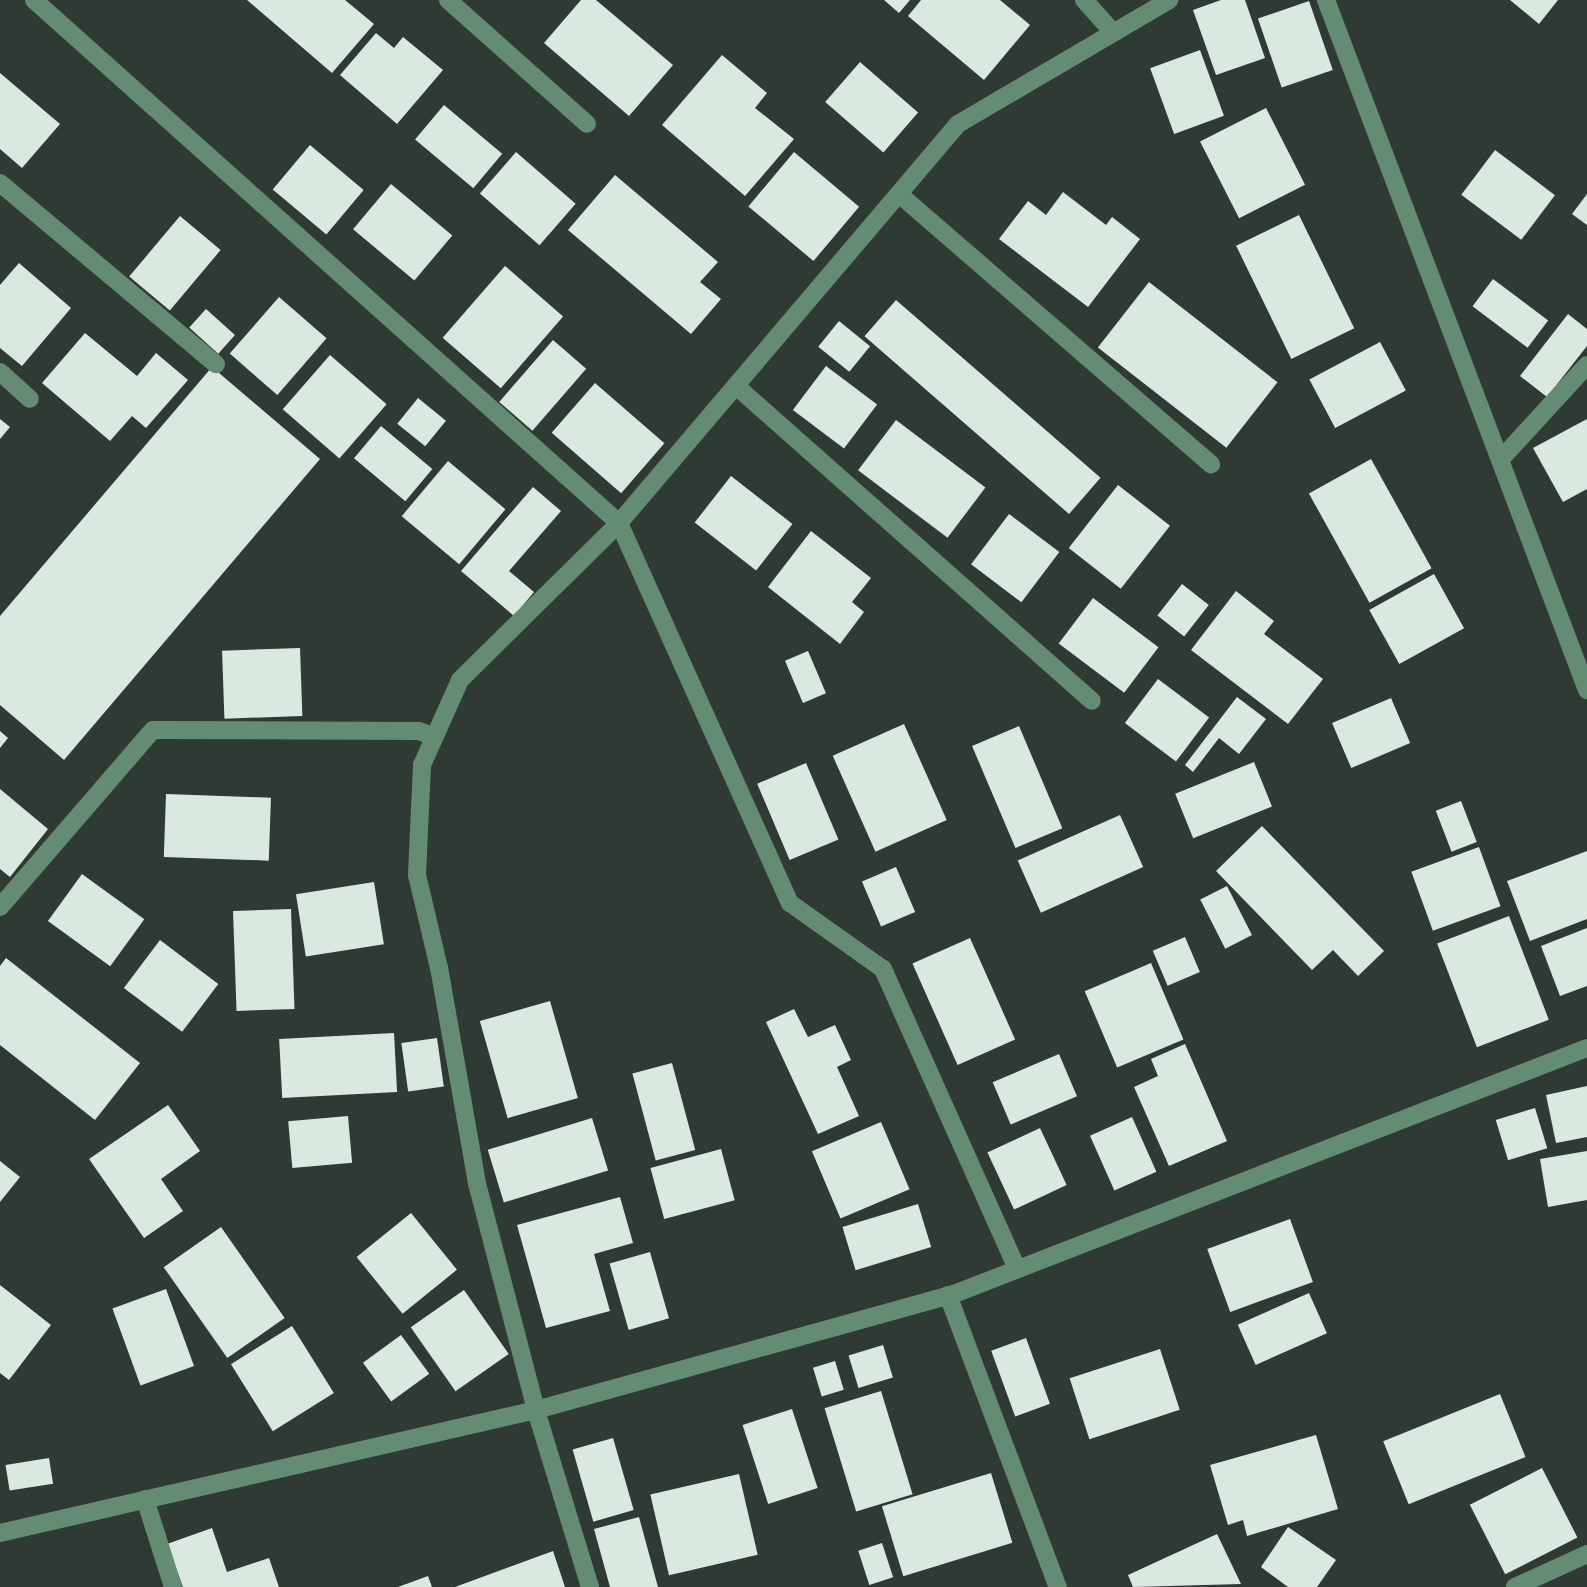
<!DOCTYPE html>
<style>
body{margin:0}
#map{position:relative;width:1587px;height:1587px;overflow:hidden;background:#303a34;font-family:"DM Sans",sans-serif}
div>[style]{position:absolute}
.building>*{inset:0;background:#dbe8e0;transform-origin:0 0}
.minor>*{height:18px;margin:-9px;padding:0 9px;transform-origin:9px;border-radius:9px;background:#648c75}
span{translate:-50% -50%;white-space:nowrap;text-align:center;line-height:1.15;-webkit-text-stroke:7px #26302a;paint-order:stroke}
</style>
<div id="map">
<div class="building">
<div style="clip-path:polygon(247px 0,345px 0,374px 24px,332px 73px)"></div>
<div style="clip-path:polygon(581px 0,596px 0,673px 65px,629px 116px,544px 43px)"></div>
<div style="clip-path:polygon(884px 0,910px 0,899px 13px)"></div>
<div style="clip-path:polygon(921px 0,1000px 0,1030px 25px,984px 80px,908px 16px)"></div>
<div style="clip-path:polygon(1221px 0,1245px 0,1265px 58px,1216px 75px,1193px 10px)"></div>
<div style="clip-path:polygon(1510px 0,1558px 0,1539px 24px)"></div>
<div style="left:1309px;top:1px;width:73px;height:54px;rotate:71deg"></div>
<div style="clip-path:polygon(376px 33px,394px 48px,403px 37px,443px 70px,397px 124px,340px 75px)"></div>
<div style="left:1200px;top:50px;width:70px;height:53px;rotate:70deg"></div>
<div style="clip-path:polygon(722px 55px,767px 93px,755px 108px,794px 139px,745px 196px,662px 125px)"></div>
<div style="left:860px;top:62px;width:77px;height:53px;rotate:41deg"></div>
<div style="clip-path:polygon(0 73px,60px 124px,22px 168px,0 149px)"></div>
<div style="left:444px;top:105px;width:76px;height:45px;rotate:40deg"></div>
<div style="left:1266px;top:108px;width:86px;height:74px;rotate:63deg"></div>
<div style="left:310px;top:145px;width:70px;height:58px;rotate:40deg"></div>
<div style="left:1495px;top:150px;width:75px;height:56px;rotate:37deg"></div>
<div style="left:516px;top:152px;width:79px;height:55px;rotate:41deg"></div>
<div style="left:794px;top:152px;width:85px;height:71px;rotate:40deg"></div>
<div style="clip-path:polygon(615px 175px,718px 262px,700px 282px,721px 299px,691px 334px,568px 230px)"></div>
<div style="left:391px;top:184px;width:80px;height:59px;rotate:40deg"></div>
<div style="clip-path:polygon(1063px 192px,1106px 225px,1112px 217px,1140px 239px,1088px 307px,999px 239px,1028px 201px,1046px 215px)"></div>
<div style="clip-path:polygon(1587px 194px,1587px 225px,1572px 214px)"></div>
<div style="left:1299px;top:215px;width:126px;height:70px;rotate:64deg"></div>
<div style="left:180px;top:216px;width:53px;height:79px;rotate:40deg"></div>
<div style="clip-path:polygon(19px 263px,71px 308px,22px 366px,0 348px,0 285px)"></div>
<div style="left:505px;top:266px;width:77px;height:95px;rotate:41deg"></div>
<div style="left:1493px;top:279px;width:69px;height:34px;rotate:37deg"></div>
<div style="left:1149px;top:282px;width:163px;height:83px;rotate:38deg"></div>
<div style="left:279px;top:297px;width:63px;height:75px;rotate:41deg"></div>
<div style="left:896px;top:300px;width:271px;height:48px;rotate:41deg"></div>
<div style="left:206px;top:309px;width:39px;height:25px;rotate:42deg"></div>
<div style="clip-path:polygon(1568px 314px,1587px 329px,1587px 346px,1547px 397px,1520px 376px)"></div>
<div style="left:839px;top:321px;width:40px;height:33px;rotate:39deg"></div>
<div style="clip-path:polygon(85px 333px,137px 376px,156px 353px,188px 380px,146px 428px,132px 416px,110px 441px,42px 383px)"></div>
<div style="left:553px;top:340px;width:44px;height:82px;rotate:41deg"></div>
<div style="left:1380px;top:342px;width:55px;height:80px;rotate:62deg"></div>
<div style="left:330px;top:355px;width:75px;height:72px;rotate:41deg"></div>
<div style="left:826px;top:366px;width:64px;height:55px;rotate:37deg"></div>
<div style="clip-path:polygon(212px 367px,320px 459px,64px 760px,0 705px,0 616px)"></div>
<div style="left:595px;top:383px;width:92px;height:66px;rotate:41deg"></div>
<div style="left:418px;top:398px;width:36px;height:33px;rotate:39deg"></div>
<div style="clip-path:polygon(0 419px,10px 427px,0 439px)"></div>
<div style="clip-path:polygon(1587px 419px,1587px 489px,1563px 502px,1533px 448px)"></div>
<div style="left:896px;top:420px;width:112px;height:63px;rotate:37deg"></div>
<div style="left:381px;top:426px;width:67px;height:42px;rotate:40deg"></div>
<div style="left:1371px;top:459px;width:125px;height:71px;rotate:61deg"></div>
<div style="left:448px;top:461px;width:75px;height:72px;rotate:40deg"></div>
<div style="left:731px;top:476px;width:78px;height:59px;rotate:38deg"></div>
<div style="left:1118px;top:485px;width:66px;height:80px;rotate:38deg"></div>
<div style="clip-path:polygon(533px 487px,561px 511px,509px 571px,534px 592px,514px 616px,461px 571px)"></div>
<div style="left:1009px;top:514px;width:63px;height:63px;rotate:37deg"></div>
<div style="clip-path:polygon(811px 531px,871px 578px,852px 602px,864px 612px,840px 644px,768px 587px)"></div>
<div style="left:1434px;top:574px;width:62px;height:74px;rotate:61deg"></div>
<div style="left:1182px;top:584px;width:34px;height:40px;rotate:38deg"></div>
<div style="clip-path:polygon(1236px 591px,1274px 621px,1264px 634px,1323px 679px,1288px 724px,1191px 650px)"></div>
<div style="left:1093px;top:598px;width:82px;height:57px;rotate:37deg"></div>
<div style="left:300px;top:648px;width:68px;height:78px;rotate:88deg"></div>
<div style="left:808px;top:651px;width:46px;height:25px;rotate:67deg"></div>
<div style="left:1158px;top:679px;width:64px;height:55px;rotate:37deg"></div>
<div style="clip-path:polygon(1237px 697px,1266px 719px,1239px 754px,1219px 738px,1193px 772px,1185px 765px)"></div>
<div style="left:1391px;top:698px;width:49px;height:64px;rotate:67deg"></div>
<div style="left:904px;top:724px;width:105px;height:78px;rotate:66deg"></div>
<div style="left:1019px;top:726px;width:111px;height:51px;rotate:67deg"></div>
<div style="clip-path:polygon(0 731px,8px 738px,0 748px)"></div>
<div style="left:1254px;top:762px;width:48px;height:85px;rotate:68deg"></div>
<div style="left:806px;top:763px;width:83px;height:53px;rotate:67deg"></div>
<div style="clip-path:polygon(0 789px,48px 829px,10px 877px,0 869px)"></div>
<div style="left:166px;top:794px;width:105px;height:63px;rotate:2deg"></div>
<div style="left:1461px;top:801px;width:44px;height:27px;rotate:69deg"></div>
<div style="left:1120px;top:815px;width:57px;height:112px;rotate:66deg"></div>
<div style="clip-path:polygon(1262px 826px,1384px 951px,1358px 976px,1333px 950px,1312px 970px,1216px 871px)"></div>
<div style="left:1479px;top:847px;width:63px;height:72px;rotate:70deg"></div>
<div style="clip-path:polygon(1587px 851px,1587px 919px,1530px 941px,1507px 881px)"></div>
<div style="left:896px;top:867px;width:49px;height:37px;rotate:67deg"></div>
<div style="left:82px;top:874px;width:77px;height:58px;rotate:36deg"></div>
<div style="left:374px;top:882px;width:63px;height:79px;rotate:81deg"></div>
<div style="left:1227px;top:886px;width:55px;height:30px;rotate:63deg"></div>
<div style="left:291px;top:909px;width:100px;height:58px;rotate:88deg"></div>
<div style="left:1509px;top:916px;width:111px;height:77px;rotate:69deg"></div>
<div style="clip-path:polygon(1587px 928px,1587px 986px,1560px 996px,1541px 946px)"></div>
<div style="left:1185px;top:937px;width:38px;height:35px;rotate:67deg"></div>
<div style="left:970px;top:938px;width:111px;height:63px;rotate:66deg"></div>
<div style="left:160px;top:940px;width:73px;height:60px;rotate:37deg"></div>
<div style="clip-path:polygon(6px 958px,140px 1063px,95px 1120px,0 1045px,0 966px)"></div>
<div style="left:1151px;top:963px;width:83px;height:72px;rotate:67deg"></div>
<div style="left:550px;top:1001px;width:101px;height:73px;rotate:74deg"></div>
<div style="clip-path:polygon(794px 1009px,808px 1037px,835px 1025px,851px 1060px,837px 1067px,859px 1116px,818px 1134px,766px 1022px)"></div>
<div style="left:394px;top:1033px;width:59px;height:115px;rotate:87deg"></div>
<div style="left:437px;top:1038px;width:49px;height:36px;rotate:82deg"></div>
<div style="clip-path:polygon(1185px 1044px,1227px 1141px,1169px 1166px,1134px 1087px,1158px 1076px,1151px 1059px)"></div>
<div style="left:1059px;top:1054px;width:46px;height:72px;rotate:67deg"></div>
<div style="left:672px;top:1063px;width:90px;height:41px;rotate:75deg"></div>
<div style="clip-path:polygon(1587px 1086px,1587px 1137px,1556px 1143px,1546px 1095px)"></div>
<div style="clip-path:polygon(168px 1105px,200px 1151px,161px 1179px,183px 1211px,144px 1238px,89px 1159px)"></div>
<div style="left:1535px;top:1108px;width:42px;height:41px;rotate:73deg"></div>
<div style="left:348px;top:1116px;width:47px;height:60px;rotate:85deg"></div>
<div style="left:1132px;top:1117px;width:60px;height:46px;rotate:66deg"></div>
<div style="left:592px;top:1118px;width:55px;height:109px;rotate:73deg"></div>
<div style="left:881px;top:1122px;width:73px;height:75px;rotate:67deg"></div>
<div style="left:1040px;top:1128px;width:63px;height:58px;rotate:65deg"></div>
<div style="left:721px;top:1149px;width:53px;height:73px;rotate:75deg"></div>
<div style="clip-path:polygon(1587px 1151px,1587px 1200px,1548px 1207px,1540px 1159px)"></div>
<div style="clip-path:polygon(0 1161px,20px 1177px,0 1202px)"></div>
<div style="clip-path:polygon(620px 1197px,633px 1243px,594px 1254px,610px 1311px,546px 1328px,517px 1225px)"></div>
<div style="left:918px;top:1204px;width:45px;height:79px;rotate:73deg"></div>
<div style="left:411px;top:1213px;width:73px;height:70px;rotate:51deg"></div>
<div style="left:1290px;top:1219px;width:67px;height:88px;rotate:70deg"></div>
<div style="left:221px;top:1227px;width:111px;height:70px;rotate:55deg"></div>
<div style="left:650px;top:1252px;width:69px;height:42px;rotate:74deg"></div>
<div style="clip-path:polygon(0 1285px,51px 1325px,9px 1380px,0 1373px)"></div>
<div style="left:166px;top:1289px;width:82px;height:57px;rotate:70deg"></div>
<div style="left:464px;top:1290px;width:78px;height:65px;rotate:55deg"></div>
<div style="left:1309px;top:1293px;width:44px;height:78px;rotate:66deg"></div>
<div style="left:292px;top:1326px;width:79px;height:72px;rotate:58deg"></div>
<div style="left:401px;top:1335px;width:48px;height:47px;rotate:54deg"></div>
<div style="left:1026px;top:1338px;width:70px;height:37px;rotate:70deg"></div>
<div style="left:883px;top:1345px;width:34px;height:36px;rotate:73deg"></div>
<div style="left:1160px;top:1349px;width:64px;height:95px;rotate:72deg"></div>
<div style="left:835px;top:1361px;width:30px;height:23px;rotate:73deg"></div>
<div style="left:881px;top:1391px;width:108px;height:59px;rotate:73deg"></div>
<div style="left:1500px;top:1394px;width:68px;height:126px;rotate:68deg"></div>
<div style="left:792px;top:1409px;width:83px;height:52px;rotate:72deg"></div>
<div style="clip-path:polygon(1316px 1435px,1338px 1509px,1247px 1536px,1243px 1520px,1228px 1525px,1210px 1465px)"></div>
<div style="left:613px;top:1438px;width:75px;height:42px;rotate:74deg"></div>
<div style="left:49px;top:1458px;width:26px;height:44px;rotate:81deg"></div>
<div style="left:1542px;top:1468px;width:78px;height:81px;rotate:63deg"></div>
<div style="left:991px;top:1473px;width:73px;height:114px;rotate:73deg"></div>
<div style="left:739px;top:1474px;width:83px;height:91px;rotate:77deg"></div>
<div style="clip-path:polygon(639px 1517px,658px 1587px,610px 1587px,594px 1529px)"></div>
<div style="clip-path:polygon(1288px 1527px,1336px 1560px,1317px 1587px,1288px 1587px,1261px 1567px)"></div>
<div style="clip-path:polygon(212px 1528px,227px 1572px,269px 1558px,279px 1587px,183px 1587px,167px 1544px)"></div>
<div style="clip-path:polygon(1217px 1534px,1241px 1584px,1133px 1587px,1128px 1575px)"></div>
<div style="left:882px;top:1543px;width:36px;height:25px;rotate:72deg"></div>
<div style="clip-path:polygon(553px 1551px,565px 1587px,455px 1587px)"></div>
<div style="clip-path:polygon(428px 1576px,432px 1587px,398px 1587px)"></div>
</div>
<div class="minor">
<div style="left:34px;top:0;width:785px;rotate:41.8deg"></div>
<div style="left:619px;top:523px;width:417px;rotate:65.8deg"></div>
<div style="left:790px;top:903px;width:114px;rotate:35.4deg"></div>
<div style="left:883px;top:969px;width:329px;rotate:65.9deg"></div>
<div style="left:448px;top:0;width:186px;rotate:41.7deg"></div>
<div style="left:1084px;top:0;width:42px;rotate:47.9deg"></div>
<div style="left:1326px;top:0;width:738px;rotate:69.28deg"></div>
<div style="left:0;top:183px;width:282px;rotate:40deg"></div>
<div style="left:899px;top:194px;width:413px;rotate:40.9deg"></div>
<div style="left:0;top:372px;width:40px;rotate:42deg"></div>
<div style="left:736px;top:386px;width:475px;rotate:41.5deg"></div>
<div style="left:1500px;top:460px;width:129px;rotate:-47.5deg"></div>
<div style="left:0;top:907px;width:234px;rotate:-49.2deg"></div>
<div style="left:153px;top:730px;width:266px;rotate:0.2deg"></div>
<div style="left:419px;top:731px;width:15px;rotate:20deg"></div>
<div style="left:948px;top:1295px;width:312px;rotate:69.4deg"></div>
<div style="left:145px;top:1499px;width:92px;rotate:72.3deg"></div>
<div style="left:0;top:1533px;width:550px;rotate:-12.92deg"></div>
<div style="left:536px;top:1410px;width:434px;rotate:-15.5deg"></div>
<div style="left:954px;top:1294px;width:679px;rotate:-21.24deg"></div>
<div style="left:590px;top:1587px;width:185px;rotate:-107deg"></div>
<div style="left:536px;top:1410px;width:235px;rotate:-104.6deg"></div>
<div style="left:477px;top:1183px;width:218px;rotate:-100deg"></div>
<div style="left:439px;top:968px;width:96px;rotate:-103.3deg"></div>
<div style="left:417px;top:875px;width:110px;rotate:-87.4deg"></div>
<div style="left:422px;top:765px;width:93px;rotate:-65.9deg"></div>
<div style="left:460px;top:680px;width:223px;rotate:-44.6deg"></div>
<div style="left:619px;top:523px;width:524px;rotate:-49.65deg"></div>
<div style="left:958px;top:124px;width:245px;rotate:-30.4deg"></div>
<div style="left:1515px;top:1587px;width:79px;rotate:-24.6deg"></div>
</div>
</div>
